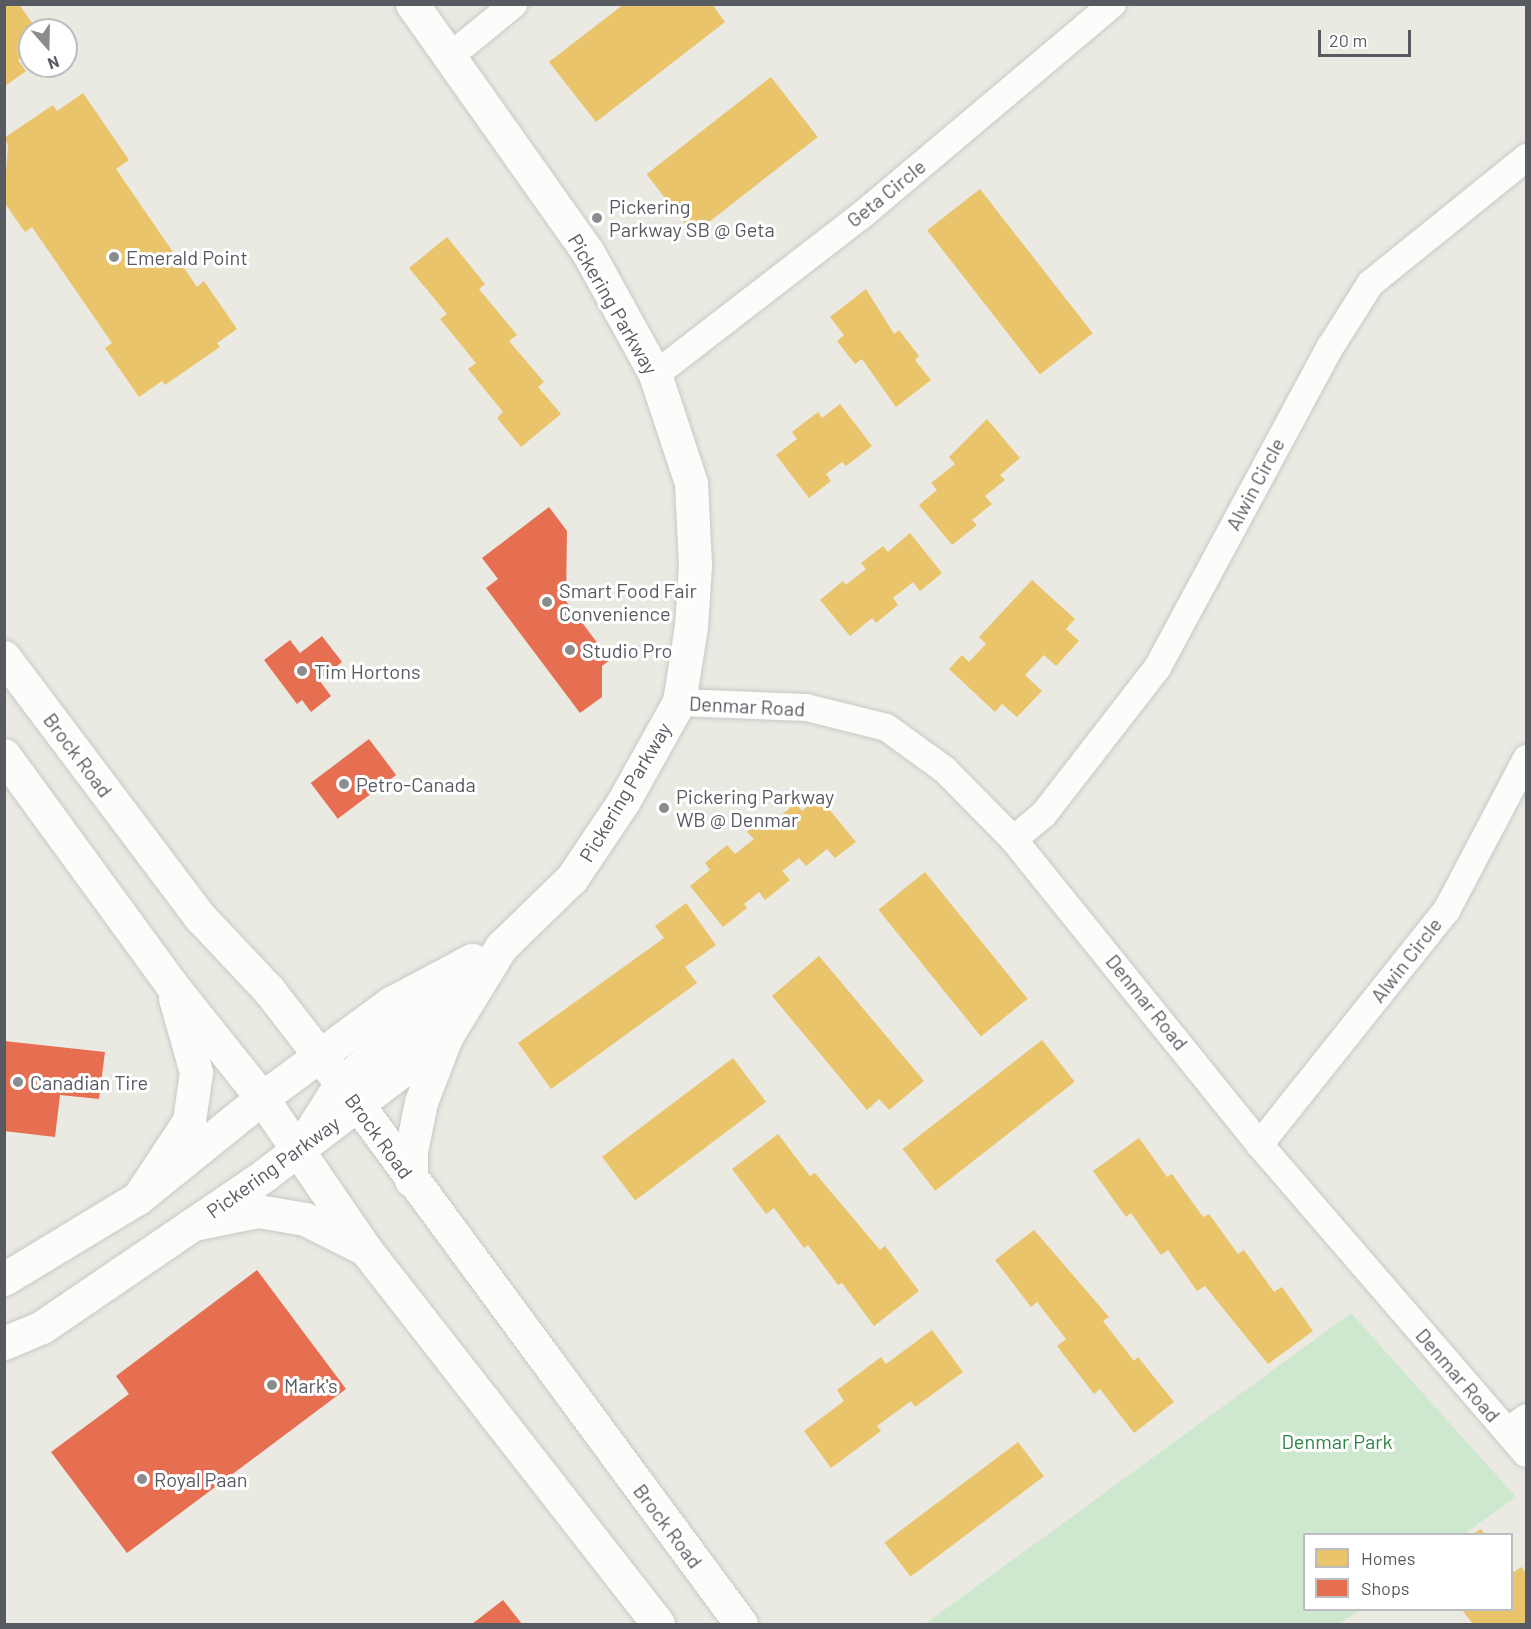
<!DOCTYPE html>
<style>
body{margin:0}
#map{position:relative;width:1531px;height:1629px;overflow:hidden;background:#eae9e2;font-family:Barlow,sans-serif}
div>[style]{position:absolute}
.green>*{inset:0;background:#cee8d0}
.homes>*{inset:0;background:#e9c46a;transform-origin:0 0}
.shops>*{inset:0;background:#e76f51;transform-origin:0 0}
.roads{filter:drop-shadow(0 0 2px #c8c8c7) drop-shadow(0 0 2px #c8c8c7)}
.minor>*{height:27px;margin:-13.5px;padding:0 13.5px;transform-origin:13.5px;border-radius:13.5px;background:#fcfcfb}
.tertiary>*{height:33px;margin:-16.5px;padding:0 16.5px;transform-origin:16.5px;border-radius:16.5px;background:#fcfcfb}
.secondary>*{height:33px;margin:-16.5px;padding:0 16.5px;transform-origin:16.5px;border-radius:16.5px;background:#fcfcfb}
.dots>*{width:16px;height:16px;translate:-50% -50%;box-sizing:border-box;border:3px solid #fff;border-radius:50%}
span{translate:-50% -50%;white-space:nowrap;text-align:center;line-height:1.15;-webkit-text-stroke:6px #fff;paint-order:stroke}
.street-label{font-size:20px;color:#575a61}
.poi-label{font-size:20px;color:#575a61}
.left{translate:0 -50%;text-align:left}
.park-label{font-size:20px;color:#2c8441}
.frame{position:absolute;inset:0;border:6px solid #575a61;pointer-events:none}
.legend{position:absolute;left:1303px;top:1533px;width:210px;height:78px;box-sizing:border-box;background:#fff;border:2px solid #bcbdc0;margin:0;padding:8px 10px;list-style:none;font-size:18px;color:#575a61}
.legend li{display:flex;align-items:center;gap:12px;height:30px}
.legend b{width:30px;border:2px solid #bcbdc0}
.north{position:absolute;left:18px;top:18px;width:60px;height:60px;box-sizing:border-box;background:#fff;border:2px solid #bcbdc0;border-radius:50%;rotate:160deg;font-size:16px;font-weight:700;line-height:24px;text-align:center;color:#575a61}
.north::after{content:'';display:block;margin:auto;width:21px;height:27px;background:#8a8c8e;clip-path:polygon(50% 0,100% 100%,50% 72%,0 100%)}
.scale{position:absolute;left:1318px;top:30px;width:93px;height:27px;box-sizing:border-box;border:3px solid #575a61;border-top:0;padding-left:8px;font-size:18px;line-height:21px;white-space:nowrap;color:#575a61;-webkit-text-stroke:4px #fff;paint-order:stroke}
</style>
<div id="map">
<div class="green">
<div style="clip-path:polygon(1351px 1313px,1516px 1497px,1464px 1534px,1304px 1534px,1304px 1610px,1360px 1610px,1339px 1624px,925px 1624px)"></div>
</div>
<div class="homes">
<div style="clip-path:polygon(5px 4px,19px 4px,37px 30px,30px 30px,30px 51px,18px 60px,26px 71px,5px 86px)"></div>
<div style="clip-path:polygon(624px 4px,712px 4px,725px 22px,596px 122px,549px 62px)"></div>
<div style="left:771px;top:77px;width:76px;height:158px;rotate:52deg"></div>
<div style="clip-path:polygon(83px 93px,129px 160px,116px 169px,197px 287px,204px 281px,237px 329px,217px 343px,220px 347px,165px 385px,162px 381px,139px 397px,105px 348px,112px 343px,32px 227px,25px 232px,4px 202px,8px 145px,4px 138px,53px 105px,57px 111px)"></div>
<div style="left:980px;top:189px;width:183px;height:67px;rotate:52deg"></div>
<div style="clip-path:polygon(447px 237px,485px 284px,479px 289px,517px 335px,509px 341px,544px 382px,538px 387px,561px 414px,521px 447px,497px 418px,503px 412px,468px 369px,476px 363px,440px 319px,447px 314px,409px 268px)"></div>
<div style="clip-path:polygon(866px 289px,894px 334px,899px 330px,919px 356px,915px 360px,931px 380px,896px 407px,862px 359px,855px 364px,837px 341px,844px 335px,830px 317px)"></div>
<div style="clip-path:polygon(840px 404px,872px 446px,846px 466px,842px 462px,826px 474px,831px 481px,809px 498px,776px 455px,797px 439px,792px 432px,818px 412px,822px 418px)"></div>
<div style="clip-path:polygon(987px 419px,1020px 458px,1000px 475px,1005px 480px,985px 496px,992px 504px,972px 520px,977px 525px,952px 545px,919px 505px,937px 490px,931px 483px,955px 464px,949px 457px)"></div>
<div style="clip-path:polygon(910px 533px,942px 573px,920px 591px,913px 582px,893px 598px,898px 605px,876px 623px,872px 618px,850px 636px,820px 600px,843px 581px,846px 585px,866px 569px,861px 563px,883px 546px,888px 552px)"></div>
<div style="clip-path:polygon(1032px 580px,1075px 619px,1066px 629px,1079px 641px,1056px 666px,1044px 655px,1025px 675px,1042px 691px,1017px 717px,1002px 704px,995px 712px,949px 669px,962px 655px,969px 662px,986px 644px,979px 637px)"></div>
<div style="clip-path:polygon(819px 797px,856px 842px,835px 858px,827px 849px,806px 866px,799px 858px,782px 871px,790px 880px,765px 900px,759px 892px,744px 904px,747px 908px,723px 927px,690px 886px,710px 870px,705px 863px,727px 845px,735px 854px,754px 839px,747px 832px,767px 815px,773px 822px,796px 803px,802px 811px)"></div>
<div style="left:925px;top:872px;width:163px;height:60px;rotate:51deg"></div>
<div style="clip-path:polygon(686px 903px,716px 945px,685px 967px,697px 983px,551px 1089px,518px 1043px,664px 938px,655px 926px)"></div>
<div style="clip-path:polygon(819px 956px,924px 1081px,889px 1110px,879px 1099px,867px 1110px,772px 996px)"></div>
<div style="left:1042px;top:1040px;width:53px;height:177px;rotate:52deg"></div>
<div style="left:733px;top:1058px;width:55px;height:164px;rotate:53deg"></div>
<div style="clip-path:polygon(778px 1134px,810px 1176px,815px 1173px,880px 1250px,885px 1246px,919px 1291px,874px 1326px,842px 1283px,838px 1285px,808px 1245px,804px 1248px,774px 1208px,766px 1214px,732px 1169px)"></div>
<div style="clip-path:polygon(1139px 1138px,1167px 1177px,1172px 1174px,1203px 1217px,1209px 1214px,1238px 1254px,1244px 1250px,1274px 1292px,1282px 1287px,1313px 1331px,1268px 1364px,1205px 1286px,1197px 1291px,1168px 1250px,1161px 1255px,1131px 1213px,1126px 1217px,1093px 1171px)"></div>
<div style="clip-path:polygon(1034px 1230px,1109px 1317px,1103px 1321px,1134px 1361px,1138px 1357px,1174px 1402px,1134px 1433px,1100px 1389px,1094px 1394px,1057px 1346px,1066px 1339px,1037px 1302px,1031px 1307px,995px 1260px)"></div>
<div style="clip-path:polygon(932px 1330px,963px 1372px,915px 1407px,911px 1401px,877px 1426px,881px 1431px,831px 1468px,804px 1431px,844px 1401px,837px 1390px,881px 1357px,886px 1364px)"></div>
<div style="left:1018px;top:1442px;width:43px;height:167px;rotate:53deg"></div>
<div style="clip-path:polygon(1481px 1529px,1485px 1534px,1473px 1534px)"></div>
<div style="clip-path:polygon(1521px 1567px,1526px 1573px,1526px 1624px,1473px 1624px,1462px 1610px,1512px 1610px,1512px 1569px,1514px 1572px)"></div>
</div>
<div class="shops">
<div style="clip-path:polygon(549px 507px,567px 531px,566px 601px,610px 660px,602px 666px,602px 697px,580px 713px,486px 588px,498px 579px,482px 558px)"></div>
<div style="clip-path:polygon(322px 636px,342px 662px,319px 680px,331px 696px,311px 712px,302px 700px,297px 704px,264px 660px,290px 640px,300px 653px)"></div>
<div style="left:369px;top:739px;width:45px;height:73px;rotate:53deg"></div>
<div style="clip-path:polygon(4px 1041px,105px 1052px,99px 1099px,60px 1095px,55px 1137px,4px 1131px)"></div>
<div style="clip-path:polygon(257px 1270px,346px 1389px,127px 1553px,51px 1452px,129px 1394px,116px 1376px)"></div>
<div style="clip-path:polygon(503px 1600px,522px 1624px,472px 1624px)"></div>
</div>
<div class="roads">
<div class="minor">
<div style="left:448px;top:57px;width:84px;rotate:-39.2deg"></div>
<div style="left:655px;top:374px;width:260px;rotate:-37.7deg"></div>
<div style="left:861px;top:215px;width:328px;rotate:-40.1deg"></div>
<div style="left:679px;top:702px;width:127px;rotate:2.3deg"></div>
<div style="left:806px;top:707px;width:82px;rotate:14deg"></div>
<div style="left:886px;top:727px;width:72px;rotate:35.9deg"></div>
<div style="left:944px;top:769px;width:98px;rotate:45.4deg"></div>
<div style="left:1013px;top:839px;width:392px;rotate:51.1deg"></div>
<div style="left:1259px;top:1144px;width:408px;rotate:49.2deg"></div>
<div style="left:1013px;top:839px;width:39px;rotate:-40deg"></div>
<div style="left:1043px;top:814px;width:186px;rotate:-52.2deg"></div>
<div style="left:1157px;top:667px;width:365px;rotate:-61.7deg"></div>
<div style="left:1330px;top:346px;width:75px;rotate:-57.6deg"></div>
<div style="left:1370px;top:283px;width:201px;rotate:-38.9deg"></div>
<div style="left:1259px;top:1144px;width:300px;rotate:-51.4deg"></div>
<div style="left:1446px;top:910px;width:172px;rotate:-62.2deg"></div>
<div style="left:1507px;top:1431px;width:24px;rotate:-36deg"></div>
</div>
<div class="tertiary">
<div style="left:4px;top:1279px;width:157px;rotate:-31.2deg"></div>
<div style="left:138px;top:1198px;width:159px;rotate:-38.9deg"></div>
<div style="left:262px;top:1098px;width:160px;rotate:-36.4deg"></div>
<div style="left:391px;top:1003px;width:92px;rotate:-28deg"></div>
<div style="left:4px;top:1343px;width:41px;rotate:-22.8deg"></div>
<div style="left:42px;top:1327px;width:271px;rotate:-34.3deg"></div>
<div style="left:266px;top:1174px;width:226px;rotate:-37.3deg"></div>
<div style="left:446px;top:1037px;width:105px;rotate:-58.6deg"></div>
<div style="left:501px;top:947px;width:99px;rotate:-44.2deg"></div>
<div style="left:572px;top:878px;width:92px;rotate:-56.1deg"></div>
<div style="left:623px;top:802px;width:115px;rotate:-60.8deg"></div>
<div style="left:679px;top:702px;width:77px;rotate:-81deg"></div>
<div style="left:691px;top:626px;width:61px;rotate:-86.2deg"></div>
<div style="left:695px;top:565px;width:82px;rotate:-92.8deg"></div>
<div style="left:691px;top:483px;width:115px;rotate:-108.3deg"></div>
<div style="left:655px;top:374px;width:141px;rotate:-118.9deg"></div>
<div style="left:587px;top:251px;width:303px;rotate:-125.3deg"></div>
</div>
<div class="secondary">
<div style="left:4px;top:657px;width:327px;rotate:53deg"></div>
<div style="left:201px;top:918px;width:98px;rotate:46.7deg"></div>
<div style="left:268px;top:989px;width:147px;rotate:52.2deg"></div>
<div style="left:358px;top:1105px;width:645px;rotate:53.57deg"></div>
<div style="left:4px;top:755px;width:283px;rotate:53.9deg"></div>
<div style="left:171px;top:984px;width:146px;rotate:51.4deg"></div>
<div style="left:262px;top:1098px;width:184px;rotate:55.6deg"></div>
<div style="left:366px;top:1250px;width:474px;rotate:52deg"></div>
<div style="left:298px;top:1151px;width:80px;rotate:-57.7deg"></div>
<div style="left:341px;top:1083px;width:117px;rotate:-39.8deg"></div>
<div style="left:431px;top:1008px;width:55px;rotate:-53.1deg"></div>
<div style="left:411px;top:1180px;width:29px;rotate:-90deg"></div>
<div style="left:411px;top:1151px;width:50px;rotate:-78.5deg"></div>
<div style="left:421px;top:1102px;width:70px;rotate:-69deg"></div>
<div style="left:138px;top:1198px;width:92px;rotate:-56.5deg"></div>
<div style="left:189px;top:1121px;width:49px;rotate:-81.9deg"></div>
<div style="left:196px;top:1072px;width:77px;rotate:-105.8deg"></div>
<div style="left:193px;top:1224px;width:66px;rotate:-11.3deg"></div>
<div style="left:258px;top:1211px;width:48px;rotate:9.7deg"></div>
<div style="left:305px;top:1219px;width:65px;rotate:26.6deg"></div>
</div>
</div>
<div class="dots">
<div style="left:597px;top:218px;background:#8a8c8e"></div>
<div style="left:114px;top:257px;background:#8a8c8e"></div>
<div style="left:547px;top:602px;background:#8a8c8e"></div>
<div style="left:570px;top:650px;background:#8a8c8e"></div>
<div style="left:302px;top:671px;background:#8a8c8e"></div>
<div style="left:344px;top:784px;background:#8a8c8e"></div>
<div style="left:664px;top:808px;background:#8a8c8e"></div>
<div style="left:18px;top:1082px;background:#8a8c8e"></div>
<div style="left:272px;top:1385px;background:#8a8c8e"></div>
<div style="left:142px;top:1479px;background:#8a8c8e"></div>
</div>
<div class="street-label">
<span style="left:886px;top:193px;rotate:-39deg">Geta Circle</span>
<span style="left:613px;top:304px;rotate:60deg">Pickering Parkway</span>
<span style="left:1255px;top:484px;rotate:-62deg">Alwin Circle</span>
<span style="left:747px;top:706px;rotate:3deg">Denmar Road</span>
<span style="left:78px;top:755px;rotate:53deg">Brock Road</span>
<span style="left:625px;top:792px;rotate:-59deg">Pickering Parkway</span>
<span style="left:1406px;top:960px;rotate:-52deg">Alwin Circle</span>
<span style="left:1147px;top:1002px;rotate:51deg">Denmar Road</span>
<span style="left:379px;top:1136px;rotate:54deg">Brock Road</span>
<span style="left:273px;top:1167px;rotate:-36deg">Pickering Parkway</span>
<span style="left:1458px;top:1375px;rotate:49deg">Denmar Road</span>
<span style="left:668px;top:1526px;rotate:53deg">Brock Road</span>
</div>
<div class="poi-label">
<span class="left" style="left:609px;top:218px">Pickering<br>Parkway SB @ Geta</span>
<span class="left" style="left:126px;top:257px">Emerald Point</span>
<span class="left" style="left:559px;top:602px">Smart Food Fair<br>Convenience</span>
<span class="left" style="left:582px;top:650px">Studio Pro</span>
<span class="left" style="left:314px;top:671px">Tim Hortons</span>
<span class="left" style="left:356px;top:784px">Petro-Canada</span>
<span class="left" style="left:676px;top:808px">Pickering Parkway<br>WB @ Denmar</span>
<span class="left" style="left:30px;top:1082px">Canadian Tire</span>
<span class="left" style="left:284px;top:1385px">Mark's</span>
<span class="left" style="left:154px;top:1479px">Royal Paan</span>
</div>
<div class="park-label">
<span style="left:1337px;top:1441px">Denmar Park</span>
</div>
<div class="frame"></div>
<ul class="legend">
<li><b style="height:16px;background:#e9c46a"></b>Homes</li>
<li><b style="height:16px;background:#e76f51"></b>Shops</li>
</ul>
<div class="north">N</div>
<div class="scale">20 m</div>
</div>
